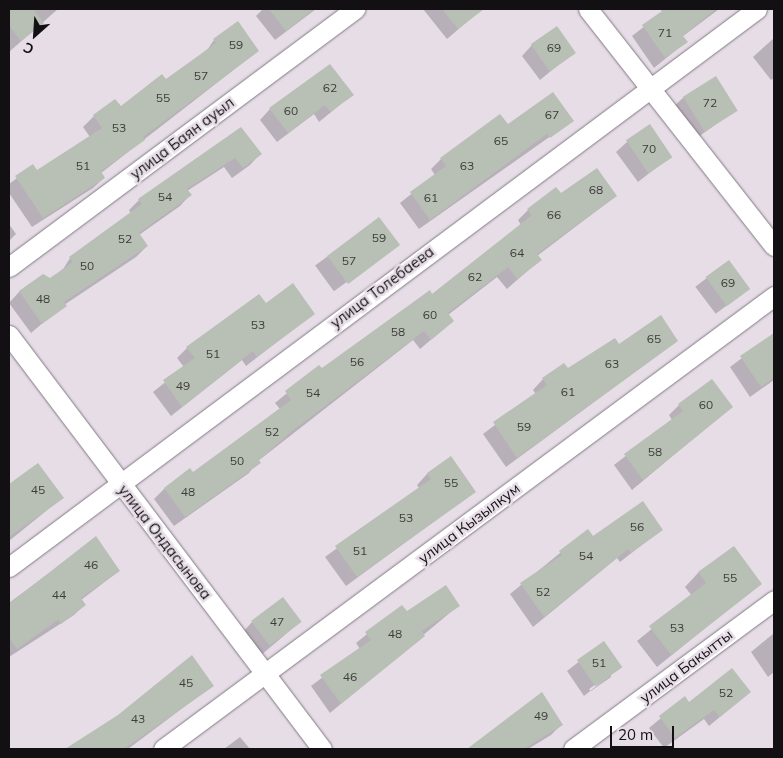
<!DOCTYPE html>
<meta charset="utf-8">
<style>
body{margin:0}
#map{position:relative;width:783px;height:758px;overflow:hidden;background:#e6dde7;font-family:Mulish,sans-serif}
div>[style]{position:absolute}
.shadow>*{inset:0;background:#0003;transform-origin:0 0}
.building>*{inset:0;background:#b8bfb4;transform-origin:0 0}
.roads{filter:drop-shadow(0 0 1px #817982) drop-shadow(0 0 1px #817982)}
.minor>*{height:19px;margin:-9.5px;padding:0 9.5px;transform-origin:9.5px;border-radius:9.5px;background:#fff}
span{translate:-50% -50%;white-space:nowrap;text-align:center;line-height:1.15;-webkit-text-stroke:5px #e6dde7;paint-order:stroke}
.number-label{font-size:12px;color:#3c3c3b}
.number-label span{-webkit-text-stroke-width:0}
.street-label{font-size:15px;color:#131013}
.frame{position:absolute;inset:0;border:10px solid #131013;pointer-events:none}
.north{position:absolute;left:10px;top:10px;width:50px;height:50px;-webkit-text-stroke:4px #e6dde7;paint-order:stroke;rotate:206deg;font-size:14px;font-weight:700;line-height:20px;text-align:center;color:#131013}
.north::after{content:'';display:block;margin:auto;width:18px;height:22px;background:#131013;clip-path:polygon(50% 0,100% 100%,50% 72%,0 100%)}
.scale{position:absolute;left:610px;top:726px;width:64px;height:22px;box-sizing:border-box;border:2px solid #131013;border-top:0;padding-left:6px;font-size:15px;line-height:18px;white-space:nowrap;color:#131013;-webkit-text-stroke:4px #e6dde7;paint-order:stroke}
</style>
<div id="map">
<div class="shadow">
<div style="clip-path:polygon(9px 9px,58px 9px,9px 52px)"></div>
<div style="clip-path:polygon(263px 9px,316px 9px,275px 40px,256px 16px)"></div>
<div style="clip-path:polygon(423px 9px,482px 9px,447px 39px)"></div>
<div style="clip-path:polygon(660px 9px,719px 9px,682px 37px,686px 42px,654px 68px,632px 36px,663px 12px)"></div>
<div style="clip-path:polygon(774px 38px,774px 78px,771px 80px,753px 57px)"></div>
<div style="clip-path:polygon(214px 40px,258px 51px,101px 173px,104px 178px,93px 188px,32px 227px,9px 193px,9px 184px,33px 166px,37px 172px,90px 137px,83px 127px,94px 116px,115px 100px,121px 108px,166px 81px,205px 53px)"></div>
<div style="clip-path:polygon(532px 45px,574px 52px,540px 80px,522px 56px)"></div>
<div style="clip-path:polygon(352px 95px,319px 122px,314px 114px,277px 142px,260px 120px,270px 109px)"></div>
<div style="clip-path:polygon(684px 97px,736px 110px,694px 140px,673px 107px)"></div>
<div style="clip-path:polygon(572px 121px,419px 229px,400px 203px,435px 175px,431px 169px,441px 159px,508px 126px)"></div>
<div style="clip-path:polygon(240px 129px,260px 154px,250px 165px,232px 178px,224px 167px,187px 191px,190px 195px,180px 206px,139px 235px,147px 246px,136px 257px,64px 305px,31px 333px,9px 303px,19px 292px,43px 275px,50px 280px,62px 271px,70px 258px,131px 214px,129px 210px,139px 200px)"></div>
<div style="clip-path:polygon(627px 142px,671px 156px,638px 182px,616px 152px)"></div>
<div style="clip-path:polygon(561px 195px,616px 196px,537px 256px,540px 260px,507px 289px,497px 277px,448px 315px,453px 321px,420px 349px,413px 340px,258px 461px,249px 473px,174px 526px,154px 499px,164px 489px,190px 470px,193px 473px,280px 409px,275px 403px,319px 367px,321px 370px,432px 295px,521px 225px,518px 220px,528px 210px)"></div>
<div style="left:379px;top:219px;width:32px;height:79px;rotate:54deg"></div>
<div style="clip-path:polygon(9px 224px,16px 234px,9px 241px)"></div>
<div style="left:728px;top:262px;width:34px;height:41px;rotate:53deg"></div>
<div style="clip-path:polygon(266px 305px,313px 314px,246px 366px,242px 360px,171px 416px,153px 392px,184px 367px,177px 358px,187px 348px)"></div>
<div style="clip-path:polygon(774px 334px,774px 380px,750px 397px,730px 367px)"></div>
<div style="clip-path:polygon(677px 341px,506px 467px,483px 434px,536px 394px,533px 390px,543px 379px,619px 346px)"></div>
<div style="clip-path:polygon(679px 405px,731px 407px,632px 490px,614px 465px,672px 420px,669px 415px)"></div>
<div style="clip-path:polygon(451px 458px,474px 492px,346px 586px,325px 557px,419px 488px,417px 485px,427px 474px)"></div>
<div style="clip-path:polygon(13px 483px,62px 498px,9px 541px,9px 487px)"></div>
<div style="clip-path:polygon(588px 530px,593px 537px,661px 530px,620px 562px,617px 558px,533px 627px,510px 594px)"></div>
<div style="clip-path:polygon(96px 538px,119px 571px,81px 600px,84px 605px,74px 615px,9px 657px,9px 603px)"></div>
<div style="clip-path:polygon(734px 547px,760px 584px,657px 667px,637px 641px,692px 596px,685px 587px,698px 573px)"></div>
<div style="clip-path:polygon(402px 606px,407px 613px,458px 606px,330px 713px,311px 686px,360px 649px,356px 643px)"></div>
<div style="clip-path:polygon(252px 622px,300px 622px,260px 656px,242px 633px)"></div>
<div style="clip-path:polygon(774px 633px,774px 672px,768px 677px,751px 652px)"></div>
<div style="clip-path:polygon(evenodd,603px 643px,620px 667px,584px 696px,567px 671px,603px 643px,611px 674px,611px 677px,591px 691px,589px 689px,611px 674px)"></div>
<div style="clip-path:polygon(212px 686px,128px 749px,68px 749px,119px 716px)"></div>
<div style="clip-path:polygon(750px 692px,709px 726px,704px 719px,664px 748px,649px 728px,685px 698px,689px 704px)"></div>
<div style="clip-path:polygon(541px 694px,561px 725px,551px 735px,528px 749px,472px 749px)"></div>
<div style="clip-path:polygon(240px 737px,250px 749px,224px 749px)"></div>
</div>
<div class="building">
<div style="clip-path:polygon(9px 9px,33px 9px,44px 23px,21px 41px,9px 25px)"></div>
<div style="clip-path:polygon(269px 9px,314px 9px,286px 31px)"></div>
<div style="clip-path:polygon(442px 9px,484px 9px,458px 29px)"></div>
<div style="clip-path:polygon(665px 9px,716px 9px,683px 36px,688px 42px,665px 58px,642px 25px)"></div>
<div style="clip-path:polygon(238px 21px,259px 51px,143px 137px,145px 140px,101px 171px,105px 178px,43px 218px,15px 176px,33px 164px,37px 170px,102px 128px,93px 115px,115px 99px,121px 106px,162px 74px,166px 79px,216px 43px,213px 39px)"></div>
<div style="left:557px;top:26px;width:33px;height:32px;rotate:55deg"></div>
<div style="clip-path:polygon(330px 64px,354px 95px,330px 112px,325px 105px,288px 133px,269px 108px)"></div>
<div style="left:716px;top:76px;width:41px;height:39px;rotate:58deg"></div>
<div style="clip-path:polygon(553px 92px,574px 121px,550px 138px,547px 134px,430px 220px,410px 192px,446px 166px,440px 158px,500px 114px,508px 124px)"></div>
<div style="left:650px;top:124px;width:40px;height:29px;rotate:56deg"></div>
<div style="clip-path:polygon(241px 127px,262px 154px,243px 168px,235px 158px,187px 189px,192px 195px,139px 233px,148px 246px,64px 302px,67px 306px,42px 324px,19px 291px,43px 274px,50px 278px,73px 262px,69px 257px,142px 204px,138px 199px)"></div>
<div style="clip-path:polygon(597px 168px,617px 196px,537px 254px,542px 260px,517px 279px,508px 267px,448px 313px,454px 321px,431px 340px,424px 331px,291px 432px,259px 460px,261px 463px,185px 517px,164px 488px,190px 468px,193px 472px,291px 400px,285px 391px,319px 365px,322px 368px,430px 290px,432px 294px,532px 215px,527px 209px,556px 187px,561px 193px)"></div>
<div style="left:379px;top:217px;width:35px;height:65px;rotate:53deg"></div>
<div style="left:729px;top:260px;width:36px;height:29px;rotate:54deg"></div>
<div style="clip-path:polygon(293px 283px,315px 314px,257px 357px,253px 351px,182px 407px,163px 380px,195px 358px,186px 347px,259px 294px,266px 303px)"></div>
<div style="clip-path:polygon(661px 315px,678px 341px,517px 458px,493px 422px,547px 385px,542px 378px,564px 363px,568px 368px,615px 338px,619px 344px)"></div>
<div style="clip-path:polygon(774px 333px,774px 378px,761px 387px,740px 356px)"></div>
<div style="clip-path:polygon(712px 379px,733px 407px,643px 480px,624px 454px,683px 411px,678px 404px)"></div>
<div style="clip-path:polygon(451px 456px,476px 492px,357px 577px,335px 546px,431px 479px,427px 473px)"></div>
<div style="clip-path:polygon(38px 463px,64px 498px,9px 537px,9px 484px)"></div>
<div style="clip-path:polygon(643px 501px,663px 530px,631px 553px,628px 549px,544px 617px,520px 583px,562px 555px,559px 551px,588px 529px,593px 536px)"></div>
<div style="clip-path:polygon(96px 536px,120px 571px,81px 598px,86px 605px,61px 624px,58px 620px,17px 649px,9px 637px,9px 604px)"></div>
<div style="clip-path:polygon(734px 546px,762px 584px,671px 655px,649px 626px,706px 583px,698px 572px)"></div>
<div style="clip-path:polygon(446px 585px,460px 606px,422px 631px,425px 636px,341px 704px,320px 675px,371px 640px,365px 632px,402px 605px,407px 611px)"></div>
<div style="left:283px;top:597px;width:31px;height:40px;rotate:53deg"></div>
<div style="left:604px;top:641px;width:32px;height:33px;rotate:55deg"></div>
<div style="clip-path:polygon(192px 655px,214px 686px,124px 749px,65px 749px,118px 715px)"></div>
<div style="clip-path:polygon(732px 668px,751px 692px,720px 717px,714px 710px,675px 738px,659px 716px,685px 696px,689px 702px)"></div>
<div style="clip-path:polygon(542px 692px,563px 725px,524px 749px,467px 749px)"></div>
</div>
<div class="roads">
<div class="minor">
<div style="left:588px;top:9px;width:301px;rotate:51.9deg"></div>
<div style="left:9px;top:267px;width:432px;rotate:-36.7deg"></div>
<div style="left:9px;top:335px;width:519px;rotate:52.91deg"></div>
<div style="left:9px;top:567px;width:933px;rotate:-36.72deg"></div>
<div style="left:163px;top:749px;width:761px;rotate:-36.55deg"></div>
<div style="left:573px;top:749px;width:250px;rotate:-36.5deg"></div>
</div>
</div>
<div class="number-label">
<span style="left:665px;top:33px">71</span>
<span style="left:236px;top:45px">59</span>
<span style="left:554px;top:48px">69</span>
<span style="left:201px;top:76px">57</span>
<span style="left:330px;top:88px">62</span>
<span style="left:163px;top:98px">55</span>
<span style="left:710px;top:103px">72</span>
<span style="left:291px;top:111px">60</span>
<span style="left:552px;top:115px">67</span>
<span style="left:119px;top:128px">53</span>
<span style="left:501px;top:141px">65</span>
<span style="left:649px;top:149px">70</span>
<span style="left:83px;top:166px">51</span>
<span style="left:467px;top:166px">63</span>
<span style="left:596px;top:190px">68</span>
<span style="left:165px;top:197px">54</span>
<span style="left:431px;top:198px">61</span>
<span style="left:554px;top:215px">66</span>
<span style="left:379px;top:238px">59</span>
<span style="left:125px;top:239px">52</span>
<span style="left:517px;top:253px">64</span>
<span style="left:349px;top:261px">57</span>
<span style="left:87px;top:266px">50</span>
<span style="left:475px;top:277px">62</span>
<span style="left:728px;top:283px">69</span>
<span style="left:43px;top:299px">48</span>
<span style="left:430px;top:315px">60</span>
<span style="left:258px;top:325px">53</span>
<span style="left:398px;top:332px">58</span>
<span style="left:654px;top:339px">65</span>
<span style="left:213px;top:354px">51</span>
<span style="left:357px;top:362px">56</span>
<span style="left:612px;top:364px">63</span>
<span style="left:183px;top:386px">49</span>
<span style="left:568px;top:392px">61</span>
<span style="left:313px;top:393px">54</span>
<span style="left:706px;top:405px">60</span>
<span style="left:524px;top:427px">59</span>
<span style="left:272px;top:432px">52</span>
<span style="left:655px;top:452px">58</span>
<span style="left:237px;top:461px">50</span>
<span style="left:451px;top:483px">55</span>
<span style="left:38px;top:490px">45</span>
<span style="left:188px;top:492px">48</span>
<span style="left:406px;top:518px">53</span>
<span style="left:637px;top:527px">56</span>
<span style="left:360px;top:551px">51</span>
<span style="left:586px;top:556px">54</span>
<span style="left:91px;top:565px">46</span>
<span style="left:730px;top:578px">55</span>
<span style="left:543px;top:592px">52</span>
<span style="left:59px;top:595px">44</span>
<span style="left:277px;top:622px">47</span>
<span style="left:677px;top:628px">53</span>
<span style="left:395px;top:634px">48</span>
<span style="left:599px;top:663px">51</span>
<span style="left:350px;top:677px">46</span>
<span style="left:186px;top:683px">45</span>
<span style="left:726px;top:693px">52</span>
<span style="left:541px;top:716px">49</span>
<span style="left:138px;top:719px">43</span>
</div>
<div class="street-label">
<span style="left:182px;top:138px;rotate:-37deg">улица Баян ауыл</span>
<span style="left:382px;top:287px;rotate:-37deg">улица Толебаева</span>
<span style="left:469px;top:523px;rotate:-37deg">улица Кызылкум</span>
<span style="left:165px;top:542px;rotate:52deg">улица Ондасынова</span>
<span style="left:686px;top:666px;rotate:-37deg">улица Бакытты</span>
</div>
<div class="frame"></div>
<div class="north">С</div>
<div class="scale">20 m</div>
</div>
